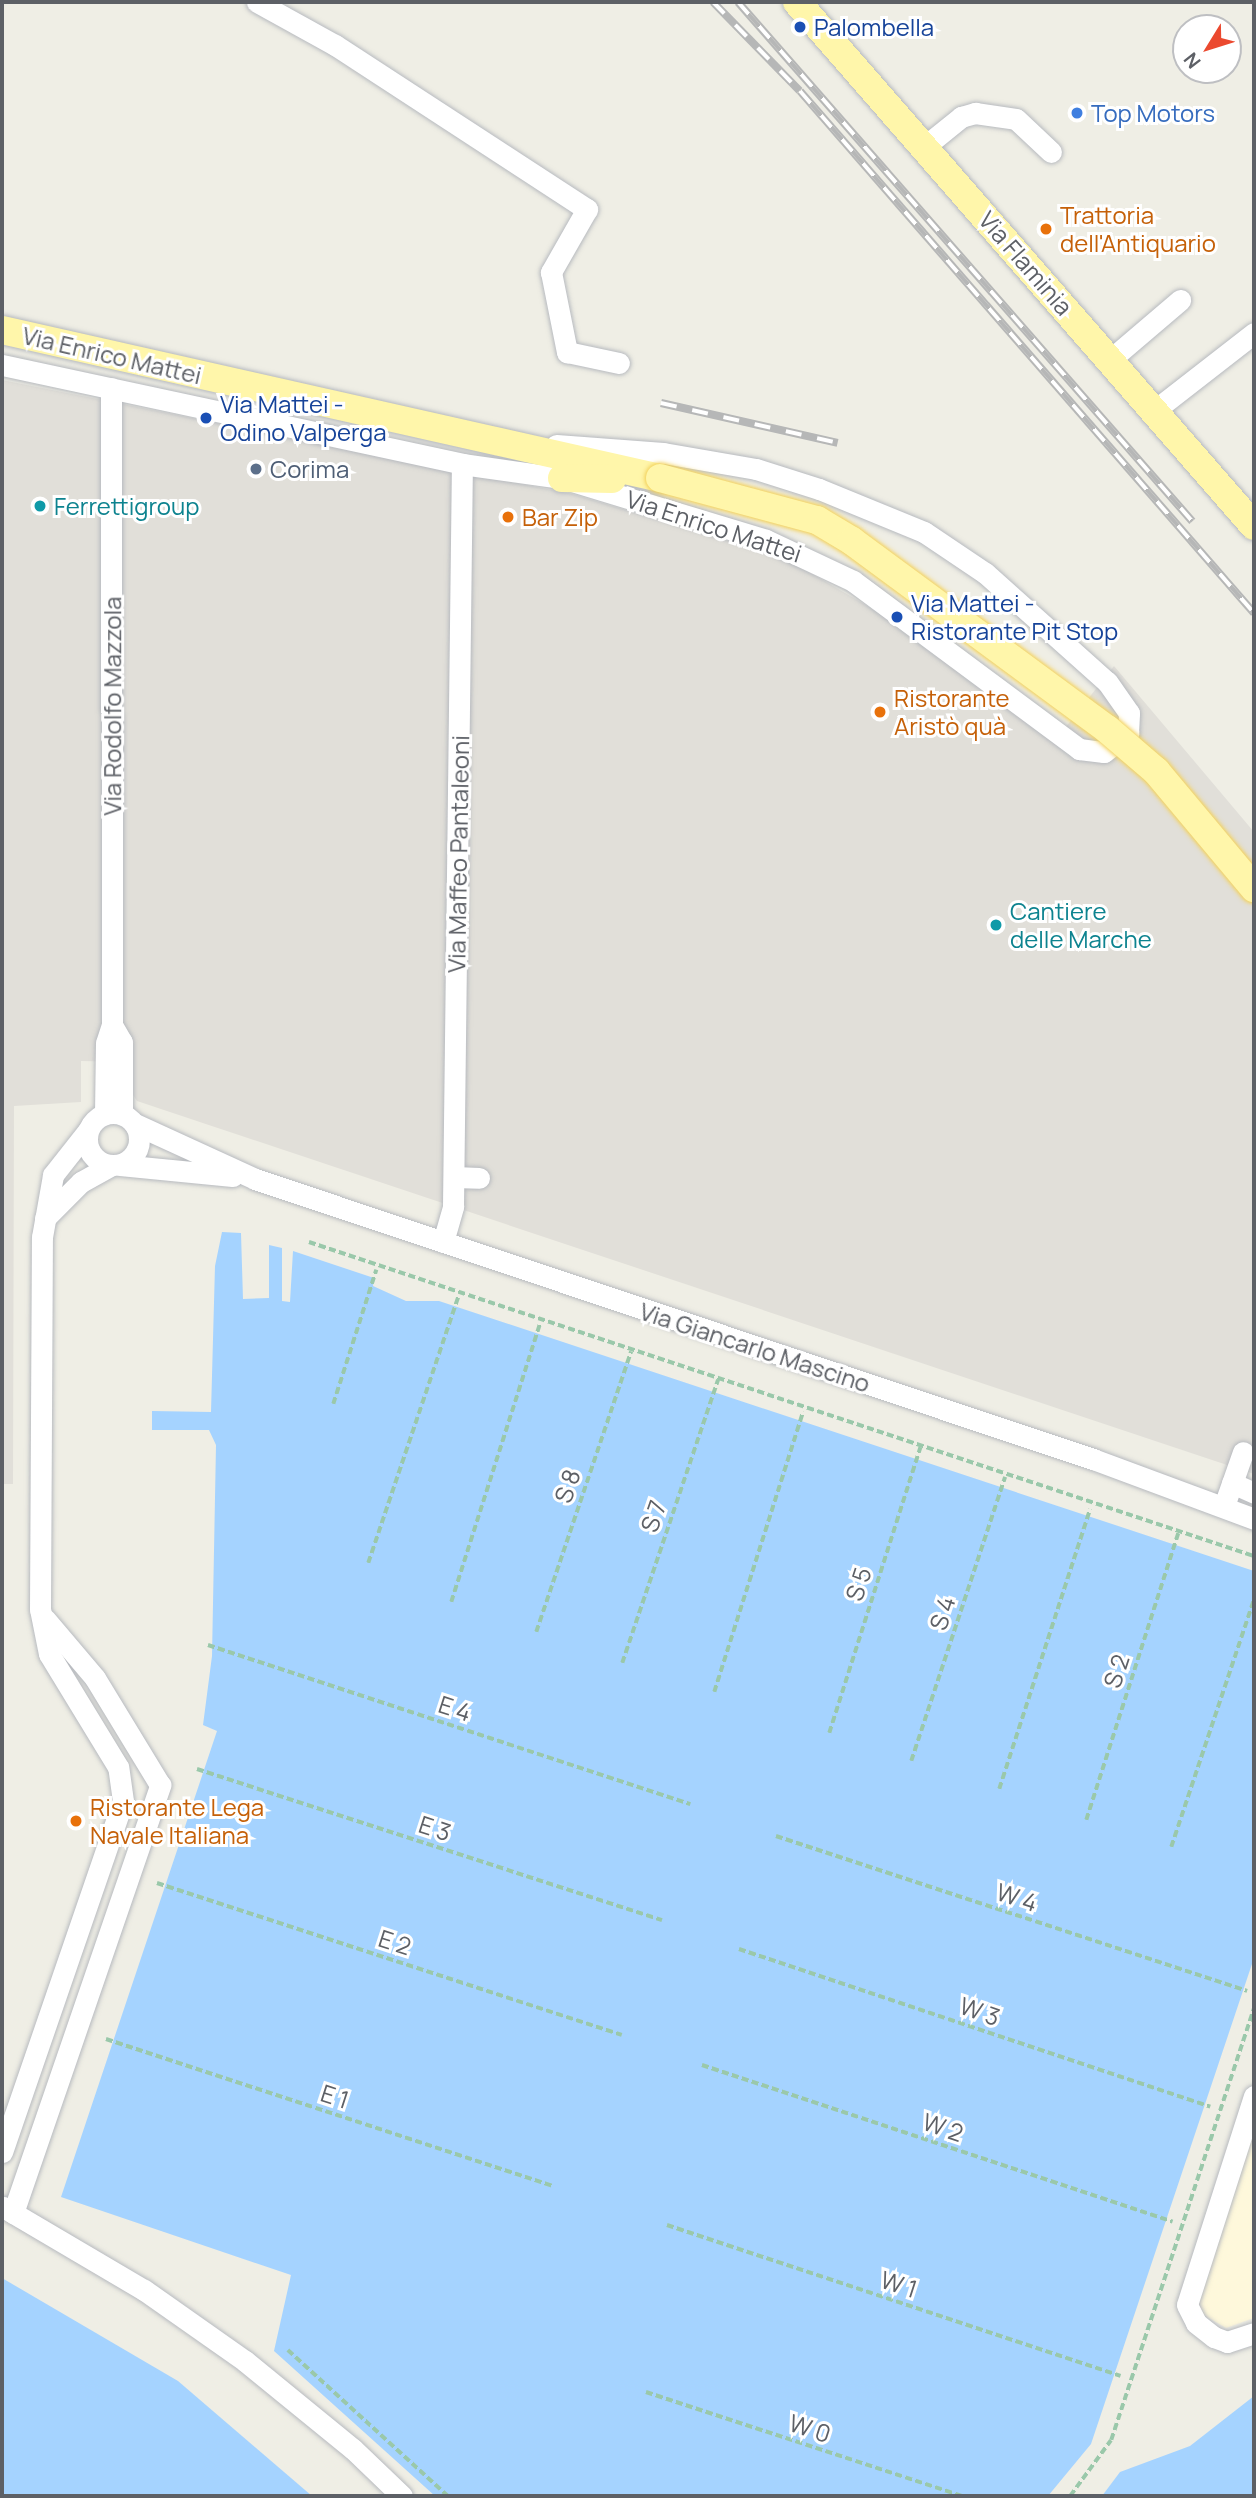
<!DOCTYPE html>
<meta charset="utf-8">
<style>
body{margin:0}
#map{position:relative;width:1256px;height:2498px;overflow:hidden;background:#efeee5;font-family:Manrope,sans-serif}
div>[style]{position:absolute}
.commercial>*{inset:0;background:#fef8db}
.industrial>*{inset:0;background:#e1dfd9}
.water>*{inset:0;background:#a5d3ff}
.path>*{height:3.5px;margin-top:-1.75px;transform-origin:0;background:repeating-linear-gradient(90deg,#9ac8aa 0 7px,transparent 0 10.5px)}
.roads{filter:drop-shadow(0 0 2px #b7babf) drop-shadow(0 0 2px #b7babf)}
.minor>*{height:21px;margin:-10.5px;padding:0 10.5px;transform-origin:10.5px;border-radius:10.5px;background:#fff}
.minor>.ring{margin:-10.5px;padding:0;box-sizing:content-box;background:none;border:21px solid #fff;border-radius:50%}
.major>*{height:28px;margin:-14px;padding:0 14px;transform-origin:14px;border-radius:14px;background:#fff6aa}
.rail>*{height:8px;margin-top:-4px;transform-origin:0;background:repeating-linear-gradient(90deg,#fff 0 16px,#b6b7b7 0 32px);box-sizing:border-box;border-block:2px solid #b6b7b7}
.bridges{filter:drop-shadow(0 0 2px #f3d15b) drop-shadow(0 0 2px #f3d15b)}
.major-bridge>*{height:28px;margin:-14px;padding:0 14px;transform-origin:14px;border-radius:14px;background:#fff6aa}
.dots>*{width:19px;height:19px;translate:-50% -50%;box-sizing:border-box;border:4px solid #fff;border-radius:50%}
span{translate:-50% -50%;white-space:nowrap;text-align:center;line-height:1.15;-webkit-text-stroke:6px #fff;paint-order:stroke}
.transit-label{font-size:24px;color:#164399}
.left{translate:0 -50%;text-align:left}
.shop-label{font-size:24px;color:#366cbe}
.food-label{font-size:24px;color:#c56008}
.street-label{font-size:24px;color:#5d6066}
.service-label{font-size:24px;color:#4e5e75}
.culture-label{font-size:24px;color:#0d838f}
.frame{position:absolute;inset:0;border:4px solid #5d6066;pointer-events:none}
.north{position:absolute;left:1172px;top:14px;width:70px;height:70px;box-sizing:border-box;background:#fff;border:2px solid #bebfc2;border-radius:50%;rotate:232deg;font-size:19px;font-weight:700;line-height:28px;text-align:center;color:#5d6066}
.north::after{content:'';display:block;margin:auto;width:24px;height:32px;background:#eb492f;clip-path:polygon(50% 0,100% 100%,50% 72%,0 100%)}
</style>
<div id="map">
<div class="commercial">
<div style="clip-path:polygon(1254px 2131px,1254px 2318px,1226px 2328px,1202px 2314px,1196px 2287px)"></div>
</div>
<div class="industrial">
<div style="clip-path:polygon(2px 380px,572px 494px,783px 557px,876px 611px,1054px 742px,1114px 666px,1254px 832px,1254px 1474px,137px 1101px,130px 1090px,131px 1062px,81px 1061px,81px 1102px,14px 1106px,13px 1484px,2px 1484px)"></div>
</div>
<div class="water">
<div style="clip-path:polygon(222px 1232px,241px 1233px,243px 1299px,269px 1298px,269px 1245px,282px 1248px,282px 1301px,290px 1302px,293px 1251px,374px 1278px,373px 1286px,406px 1301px,439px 1301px,1254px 1571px,1254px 1958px,1091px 2444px,1048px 2496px,435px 2496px,274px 2351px,291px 2275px,61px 2197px,217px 1731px,203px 1725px,212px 1656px,216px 1445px,209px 1430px,152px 1430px,152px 1411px,211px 1412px,215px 1266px)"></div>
<div style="clip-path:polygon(2px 2278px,178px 2381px,312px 2496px,2px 2496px)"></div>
<div style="clip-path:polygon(1254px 2396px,1254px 2496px,1102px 2496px,1120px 2472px,1190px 2446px)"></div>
</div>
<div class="path">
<div style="left:309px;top:1242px;width:996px;rotate:18.38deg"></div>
<div style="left:333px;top:1404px;width:141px;rotate:-72.2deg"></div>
<div style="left:368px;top:1563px;width:281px;rotate:-71.3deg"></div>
<div style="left:451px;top:1602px;width:293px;rotate:-72.3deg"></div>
<div style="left:536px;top:1632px;width:296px;rotate:-71.3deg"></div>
<div style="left:208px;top:1645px;width:508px;rotate:18.26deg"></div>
<div style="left:622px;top:1663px;width:299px;rotate:-71.3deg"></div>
<div style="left:714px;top:1692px;width:294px;rotate:-72.4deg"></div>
<div style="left:829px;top:1733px;width:300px;rotate:-72.3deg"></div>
<div style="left:911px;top:1761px;width:299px;rotate:-71.7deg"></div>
<div style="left:197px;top:1769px;width:489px;rotate:18deg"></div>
<div style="left:999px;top:1789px;width:294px;rotate:-72deg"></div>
<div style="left:1086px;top:1820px;width:301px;rotate:-72.2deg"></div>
<div style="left:776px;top:1836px;width:496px;rotate:18.2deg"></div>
<div style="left:1171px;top:1847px;width:262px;rotate:-71.5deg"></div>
<div style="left:157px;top:1883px;width:489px;rotate:18.1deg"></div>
<div style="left:739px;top:1949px;width:497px;rotate:18.5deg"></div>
<div style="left:106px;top:2039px;width:471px;rotate:18.2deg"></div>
<div style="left:702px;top:2065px;width:496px;rotate:18.4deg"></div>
<div style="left:667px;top:2225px;width:478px;rotate:18.4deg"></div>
<div style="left:288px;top:2350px;width:217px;rotate:42.4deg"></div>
<div style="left:646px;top:2392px;width:334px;rotate:18.2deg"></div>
<div style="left:1070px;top:2496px;width:69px;rotate:-53.8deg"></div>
<div style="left:1111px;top:2440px;width:455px;rotate:-71.7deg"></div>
</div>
<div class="roads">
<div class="minor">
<div style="left:257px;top:2px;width:89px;rotate:28.9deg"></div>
<div style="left:335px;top:45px;width:301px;rotate:33.1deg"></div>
<div style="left:587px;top:209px;width:73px;rotate:119.7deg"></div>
<div style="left:551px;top:272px;width:82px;rotate:78.7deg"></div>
<div style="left:567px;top:352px;width:53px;rotate:11.9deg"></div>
<div style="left:924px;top:147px;width:48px;rotate:-39deg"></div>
<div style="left:961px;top:117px;width:15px;rotate:-16deg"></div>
<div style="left:975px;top:113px;width:41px;rotate:8.3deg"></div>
<div style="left:1016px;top:119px;width:48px;rotate:43.3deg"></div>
<div style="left:1111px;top:359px;width:91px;rotate:-40.5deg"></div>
<div style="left:2px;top:365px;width:471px;rotate:12.1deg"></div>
<div style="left:462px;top:464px;width:101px;rotate:8deg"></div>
<div style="left:562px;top:478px;width:213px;rotate:16.9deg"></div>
<div style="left:766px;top:540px;width:96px;rotate:25.2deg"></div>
<div style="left:853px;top:581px;width:282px;rotate:36.6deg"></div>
<div style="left:1079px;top:749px;width:25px;rotate:7deg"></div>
<div style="left:1104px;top:752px;width:31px;rotate:-38deg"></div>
<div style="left:1128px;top:733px;width:20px;rotate:-87deg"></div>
<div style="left:1129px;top:713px;width:38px;rotate:-125deg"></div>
<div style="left:1107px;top:682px;width:164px;rotate:-138.2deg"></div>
<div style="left:985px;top:573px;width:73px;rotate:-146.1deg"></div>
<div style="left:924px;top:532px;width:113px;rotate:-157.7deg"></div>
<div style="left:819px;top:489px;width:66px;rotate:-162.4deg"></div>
<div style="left:756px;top:469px;width:94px;rotate:-170.2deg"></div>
<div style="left:663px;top:453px;width:107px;rotate:-175.7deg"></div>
<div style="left:1155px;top:410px;width:125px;rotate:-37.9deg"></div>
<div style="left:112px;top:1025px;width:20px;rotate:60deg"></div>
<div style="left:122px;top:1042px;width:72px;rotate:90deg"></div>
<div class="ring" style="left:87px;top:1113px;width:31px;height:31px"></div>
<div style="left:105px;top:1114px;width:71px;rotate:-89.2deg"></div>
<div style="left:106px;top:1043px;width:19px;rotate:-72deg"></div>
<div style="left:112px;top:1025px;width:637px;rotate:-90.09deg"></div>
<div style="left:135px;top:1124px;width:132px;rotate:24.6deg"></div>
<div style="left:255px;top:1179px;width:884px;rotate:18.48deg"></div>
<div style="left:1093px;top:1459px;width:172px;rotate:20.4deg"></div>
<div style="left:120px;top:1165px;width:113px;rotate:5.6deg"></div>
<div style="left:454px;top:1177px;width:25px;rotate:2deg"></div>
<div style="left:45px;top:1218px;width:51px;rotate:-45deg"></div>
<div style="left:81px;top:1182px;width:33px;rotate:-29deg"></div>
<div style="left:443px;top:1242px;width:37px;rotate:-74deg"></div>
<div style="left:453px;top:1206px;width:742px;rotate:-89.31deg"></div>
<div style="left:1232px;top:1483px;width:24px;rotate:24deg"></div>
<div style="left:1224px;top:1506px;width:57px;rotate:-70.6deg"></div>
<div style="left:1254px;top:2096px;width:219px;rotate:107.8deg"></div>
<div style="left:1187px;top:2305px;width:20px;rotate:63deg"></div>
<div style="left:1196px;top:2323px;width:23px;rotate:38deg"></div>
<div style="left:1214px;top:2337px;width:14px;rotate:21deg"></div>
<div style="left:1227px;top:2342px;width:28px;rotate:-18deg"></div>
<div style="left:2px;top:2152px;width:371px;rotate:-71deg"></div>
<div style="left:123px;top:1801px;width:34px;rotate:-98deg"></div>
<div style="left:118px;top:1767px;width:132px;rotate:-121.4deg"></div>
<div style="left:49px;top:1654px;width:46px;rotate:-101.3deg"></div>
<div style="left:40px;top:1609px;width:372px;rotate:-89.7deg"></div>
<div style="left:42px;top:1237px;width:63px;rotate:-79.9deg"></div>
<div style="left:53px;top:1175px;width:55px;rotate:-51.7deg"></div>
<div style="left:3px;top:2207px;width:164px;rotate:30.5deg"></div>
<div style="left:144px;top:2290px;width:123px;rotate:35.1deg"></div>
<div style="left:245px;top:2361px;width:139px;rotate:39.2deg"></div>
<div style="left:353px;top:2449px;width:68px;rotate:43.8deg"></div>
<div style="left:13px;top:2213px;width:453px;rotate:-71deg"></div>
<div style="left:160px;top:1785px;width:125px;rotate:-121.3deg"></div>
<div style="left:95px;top:1678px;width:77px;rotate:-130.3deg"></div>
</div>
<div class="major">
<div style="left:797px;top:2px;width:695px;rotate:48.91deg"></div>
<div style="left:2px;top:330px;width:674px;rotate:12.68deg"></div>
<div style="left:562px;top:478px;width:50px;rotate:1.1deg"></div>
</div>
</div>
<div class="rail">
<div style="left:713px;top:2px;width:124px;rotate:45.7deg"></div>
<div style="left:800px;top:91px;width:692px;rotate:48.99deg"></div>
<div style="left:738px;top:2px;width:690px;rotate:48.82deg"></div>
<div style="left:661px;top:403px;width:181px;rotate:12.7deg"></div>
</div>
<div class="bridges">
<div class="major-bridge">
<div style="left:660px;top:478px;width:163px;rotate:15deg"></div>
<div style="left:817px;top:520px;width:41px;rotate:31deg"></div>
<div style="left:852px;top:541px;width:317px;rotate:36.4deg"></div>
<div style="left:1107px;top:729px;width:65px;rotate:40.6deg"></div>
<div style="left:1156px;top:771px;width:153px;rotate:50.1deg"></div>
</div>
</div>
<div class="dots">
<div style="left:800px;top:27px;background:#1a4fb4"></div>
<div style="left:1077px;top:113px;background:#3f7fe0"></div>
<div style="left:1046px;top:229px;background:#e8710a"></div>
<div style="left:206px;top:418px;background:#1a4fb4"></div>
<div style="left:256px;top:469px;background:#5c6f8a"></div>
<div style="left:40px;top:506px;background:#0f9aa8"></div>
<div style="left:508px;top:517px;background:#e8710a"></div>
<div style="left:897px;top:617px;background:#1a4fb4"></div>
<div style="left:880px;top:712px;background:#e8710a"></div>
<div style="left:996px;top:925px;background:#0f9aa8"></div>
<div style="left:76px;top:1821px;background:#e8710a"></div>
</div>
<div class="transit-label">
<span class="left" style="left:814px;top:27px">Palombella</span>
<span class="left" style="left:220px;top:418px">Via Mattei -<br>Odino Valperga</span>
<span class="left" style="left:911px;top:617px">Via Mattei -<br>Ristorante Pit Stop</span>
</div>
<div class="shop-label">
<span class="left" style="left:1091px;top:113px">Top Motors</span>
</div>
<div class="food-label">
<span class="left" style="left:1060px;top:229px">Trattoria<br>dell'Antiquario</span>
<span class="left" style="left:522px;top:517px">Bar Zip</span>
<span class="left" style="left:894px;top:712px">Ristorante<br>Aristò quà</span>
<span class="left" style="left:90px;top:1821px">Ristorante Lega<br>Navale Italiana</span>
</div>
<div class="street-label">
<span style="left:1026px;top:263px;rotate:49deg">Via Flaminia</span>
<span style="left:112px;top:355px;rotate:13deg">Via Enrico Mattei</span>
<span style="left:714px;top:526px;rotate:18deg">Via Enrico Mattei</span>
<span style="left:112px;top:706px;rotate:-90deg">Via Rodolfo Mazzola</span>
<span style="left:458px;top:854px;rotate:-89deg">Via Maffeo Pantaleoni</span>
<span style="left:755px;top:1347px;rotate:18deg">Via Giancarlo Mascino</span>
<span style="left:567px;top:1486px;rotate:-71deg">S 8</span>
<span style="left:653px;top:1516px;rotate:-71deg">S 7</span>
<span style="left:858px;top:1584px;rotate:-72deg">S 5</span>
<span style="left:942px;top:1613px;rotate:-72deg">S 4</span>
<span style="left:1116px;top:1671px;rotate:-72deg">S 2</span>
<span style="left:455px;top:1708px;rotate:18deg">E 4</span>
<span style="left:435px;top:1828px;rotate:18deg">E 3</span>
<span style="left:1017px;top:1897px;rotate:18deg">W 4</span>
<span style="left:395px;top:1942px;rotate:18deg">E 2</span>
<span style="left:980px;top:2011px;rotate:19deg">W 3</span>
<span style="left:335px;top:2096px;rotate:18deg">E 1</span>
<span style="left:943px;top:2127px;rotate:19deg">W 2</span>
<span style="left:899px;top:2284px;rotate:18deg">W 1</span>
<span style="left:810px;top:2428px;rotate:18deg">W 0</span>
</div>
<div class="service-label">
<span class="left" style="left:270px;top:469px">Corima</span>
</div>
<div class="culture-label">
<span class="left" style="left:54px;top:506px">Ferrettigroup</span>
<span class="left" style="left:1010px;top:925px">Cantiere<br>delle Marche</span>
</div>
<div class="frame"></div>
<div class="north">N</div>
</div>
